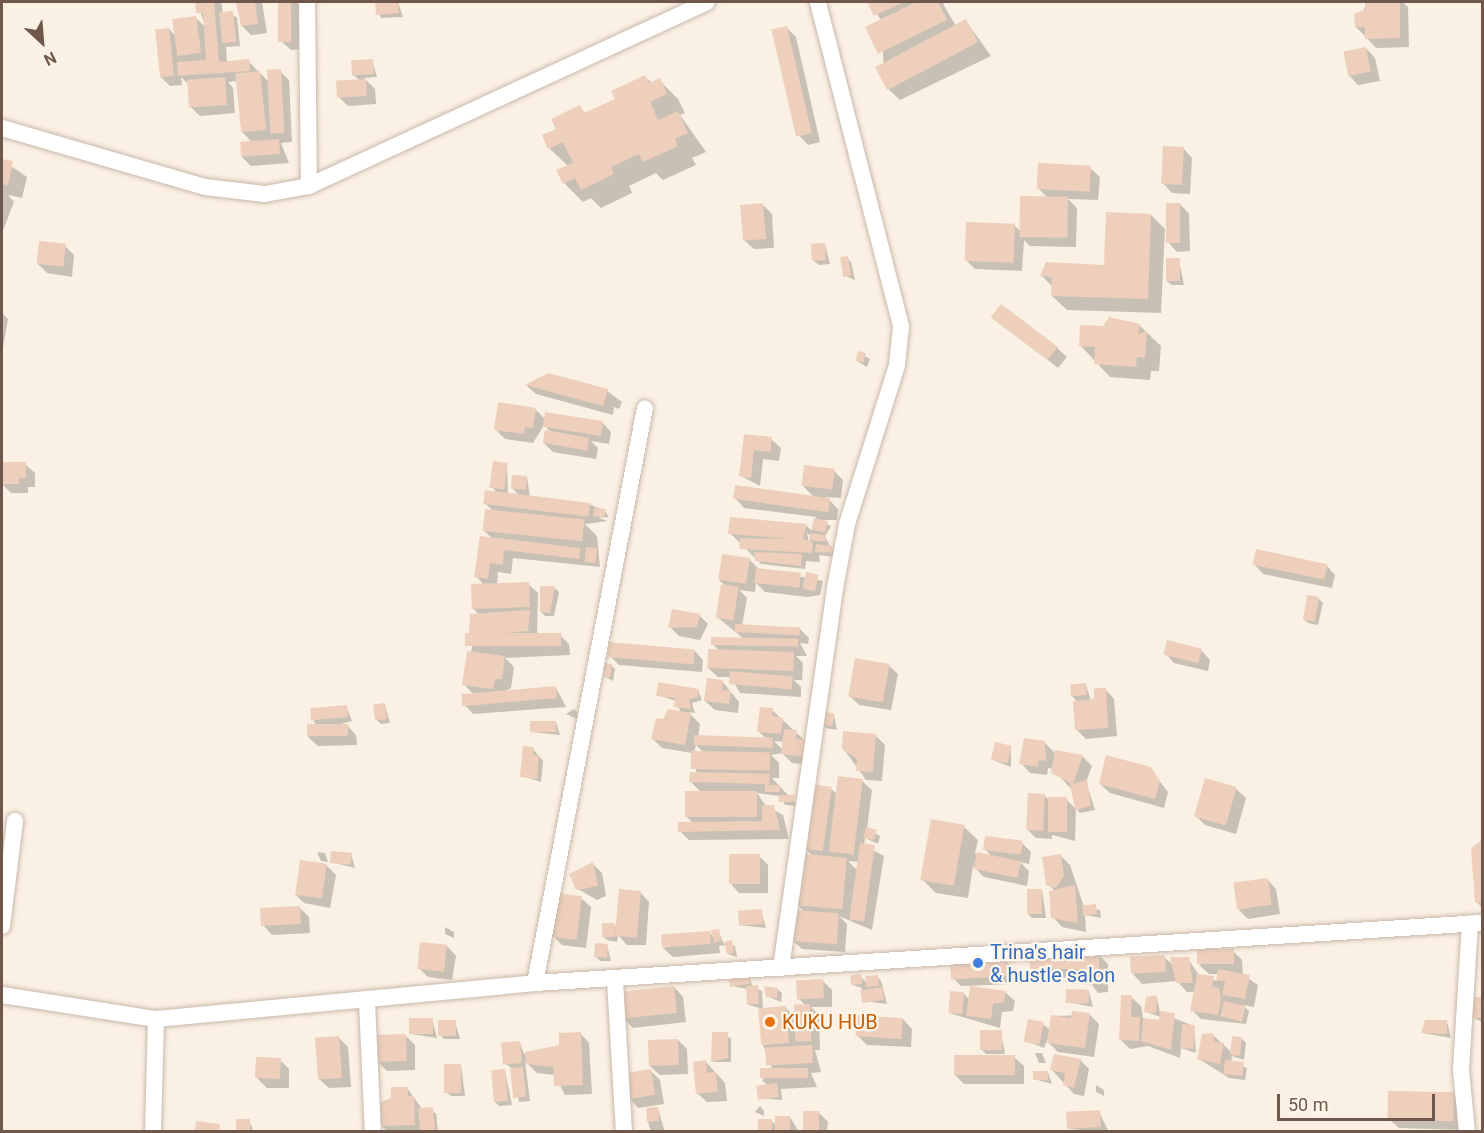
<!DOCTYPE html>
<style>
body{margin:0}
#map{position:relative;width:1484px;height:1133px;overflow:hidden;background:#faf0e3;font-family:Roboto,sans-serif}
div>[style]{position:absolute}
.shadow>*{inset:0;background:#0003}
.building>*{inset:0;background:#edcfbc;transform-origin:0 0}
.roads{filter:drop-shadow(0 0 2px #c9b8aa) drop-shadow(0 0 2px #c9b8aa)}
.minor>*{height:16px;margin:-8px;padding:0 8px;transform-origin:8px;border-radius:8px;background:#fff}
.dots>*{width:16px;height:16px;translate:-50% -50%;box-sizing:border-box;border:3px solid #fdf5e8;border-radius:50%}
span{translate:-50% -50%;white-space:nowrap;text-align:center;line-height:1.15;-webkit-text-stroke:4.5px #fdf5e8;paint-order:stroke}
.shop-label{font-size:20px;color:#366cbe}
.left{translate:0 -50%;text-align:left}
.food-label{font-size:20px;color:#c56008}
.frame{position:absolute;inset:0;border:3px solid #6f574b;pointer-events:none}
.north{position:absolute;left:12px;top:12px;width:60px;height:60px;-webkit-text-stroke:4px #fdf5e8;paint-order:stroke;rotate:154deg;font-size:16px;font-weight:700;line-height:24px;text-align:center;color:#6f574b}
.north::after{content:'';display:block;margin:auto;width:21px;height:27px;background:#6f574b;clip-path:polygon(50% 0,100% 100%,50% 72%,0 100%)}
.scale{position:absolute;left:1277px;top:1094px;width:158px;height:27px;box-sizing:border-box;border:3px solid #6f574b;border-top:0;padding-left:8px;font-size:18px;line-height:21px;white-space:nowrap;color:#6f574b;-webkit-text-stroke:4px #fdf5e8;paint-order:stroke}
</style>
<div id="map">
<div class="shadow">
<div style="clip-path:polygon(197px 2px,221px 2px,223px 13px,237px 17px,240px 46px,226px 47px,227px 62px,248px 61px,269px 82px,280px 71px,289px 80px,292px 142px,281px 143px,289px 163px,251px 166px,242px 157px,253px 143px,242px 132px,238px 81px,228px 82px,233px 88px,235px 113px,200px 116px,191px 107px,189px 85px,181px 77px,182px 85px,170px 86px,161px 77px,169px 29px,175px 35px,195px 17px,206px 28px)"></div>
<div style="clip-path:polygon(238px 2px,262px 2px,267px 33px,251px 35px,242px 26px)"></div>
<div style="clip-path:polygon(279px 2px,299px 2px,303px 49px,291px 50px,281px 41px)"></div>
<div style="clip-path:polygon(376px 2px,398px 2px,403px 17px,381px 18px)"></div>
<div style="clip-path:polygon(869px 2px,947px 2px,943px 4px,956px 26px,966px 21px,991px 56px,900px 100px,885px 86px,881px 20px)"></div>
<div style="clip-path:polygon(1367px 2px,1402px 2px,1408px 7px,1409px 47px,1376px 48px,1367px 38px,1356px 27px)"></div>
<div style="clip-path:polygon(786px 27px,796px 37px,820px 142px,808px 145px,799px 135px)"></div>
<div style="clip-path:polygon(1366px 48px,1375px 58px,1380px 81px,1358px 85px,1349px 75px)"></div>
<div style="clip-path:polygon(372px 60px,377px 77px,364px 78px,375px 89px,376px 104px,348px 106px,338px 96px,359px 80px,353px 74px)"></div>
<div style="clip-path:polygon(645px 77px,652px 83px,659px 80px,678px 99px,685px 113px,680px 115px,706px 152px,692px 158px,696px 165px,663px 180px,656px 173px,629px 186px,632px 193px,601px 208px,591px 198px,583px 202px,564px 183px,568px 166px,549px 148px,558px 130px,580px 107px,586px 114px,617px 100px)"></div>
<div style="clip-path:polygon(1183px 148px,1192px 158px,1190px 194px,1172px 193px,1163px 183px)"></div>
<div style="clip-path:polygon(2px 160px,27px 177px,22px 198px,8px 195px,14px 202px,2px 233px)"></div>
<div style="clip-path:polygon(1090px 168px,1100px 177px,1098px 200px,1068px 199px,1077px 208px,1076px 247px,1030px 246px,1024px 240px,1022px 271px,975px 269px,966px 260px,1014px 225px,1020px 231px,1048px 198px,1039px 189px)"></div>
<div style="clip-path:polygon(762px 204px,772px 214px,774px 248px,754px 249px,744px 240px)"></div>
<div style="clip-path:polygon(1180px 204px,1189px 214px,1190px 251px,1177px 252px,1168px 242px)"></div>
<div style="clip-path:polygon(1151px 215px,1165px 229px,1161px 313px,1067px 310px,1052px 296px,1053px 287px,1042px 276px,1047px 264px,1105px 266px)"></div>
<div style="clip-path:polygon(825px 245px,830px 264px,819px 265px,814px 261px)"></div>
<div style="clip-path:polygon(65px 246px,74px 255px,72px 277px,47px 273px,38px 264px)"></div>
<div style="clip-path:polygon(847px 258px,851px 262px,855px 280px,846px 276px)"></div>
<div style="clip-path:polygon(1179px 260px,1184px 285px,1172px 285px,1167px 281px)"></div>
<div style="clip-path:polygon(2px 313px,8px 319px,2px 353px)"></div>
<div style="clip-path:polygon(990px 314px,1057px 348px,1067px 357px,1058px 368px)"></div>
<div style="clip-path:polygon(1139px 325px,1161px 346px,1159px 371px,1151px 371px,1150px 380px,1110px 377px,1080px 345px,1104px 328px)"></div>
<div style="clip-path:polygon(859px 353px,870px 359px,867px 367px,857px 361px)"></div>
<div style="clip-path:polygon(548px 375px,607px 391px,622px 402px,619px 409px,614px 407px,613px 415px,536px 394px,527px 386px)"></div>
<div style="clip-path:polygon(535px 409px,546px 420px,602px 422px,611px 432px,609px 444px,591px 441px,598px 448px,596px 459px,553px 452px,544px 443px,551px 432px,544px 425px,533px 443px,505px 439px,495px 429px)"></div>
<div style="clip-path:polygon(745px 436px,771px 439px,781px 448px,779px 461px,763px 459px,760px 486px,741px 476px)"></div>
<div style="clip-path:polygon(2px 464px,25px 464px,35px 473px,35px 487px,28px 487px,28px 493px,11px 493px,2px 484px)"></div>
<div style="clip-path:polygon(507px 464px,508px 494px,519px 495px,513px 489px,527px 477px,530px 497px,589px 504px,605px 511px,609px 517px,598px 518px,608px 521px,585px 524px,597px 536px,600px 567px,513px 558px,511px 574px,498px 572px,497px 585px,528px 584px,538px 593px,537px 636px,560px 635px,569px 644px,570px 655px,505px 658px,514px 667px,511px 688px,503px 692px,556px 688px,566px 707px,473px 714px,464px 704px,473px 694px,464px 684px,479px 615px,473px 608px,485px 586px,476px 576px,492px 538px,483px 530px,493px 511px,485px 503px,497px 493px,492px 487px)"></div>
<div style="clip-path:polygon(evenodd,834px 471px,843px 480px,841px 498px,826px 497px,838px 509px,837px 520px,819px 520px,831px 526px,825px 536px,835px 557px,819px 555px,820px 562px,806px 561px,805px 569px,761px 564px,730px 533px,806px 525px,812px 531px,816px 517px,744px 508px,735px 498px,815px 498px,802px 485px,834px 471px,807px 532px,811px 537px,809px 544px,807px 532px)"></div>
<div style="clip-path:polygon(749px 559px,759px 569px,823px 581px,820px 595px,808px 597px,765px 592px,756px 583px,755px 592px,739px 590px,747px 598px,742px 626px,799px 628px,809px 638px,808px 644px,800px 643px,807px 656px,796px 656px,803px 663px,802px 680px,794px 680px,801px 687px,801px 697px,740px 693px,731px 677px,718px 677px,708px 668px,719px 651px,713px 644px,744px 639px,716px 616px,727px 587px,719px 580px)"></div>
<div style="clip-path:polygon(1254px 564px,1326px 565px,1335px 575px,1332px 588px,1263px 574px)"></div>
<div style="clip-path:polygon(555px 588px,559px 592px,554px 616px,545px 616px,541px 612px)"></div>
<div style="clip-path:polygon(1318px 598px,1323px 603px,1318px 625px,1308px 623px,1303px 618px)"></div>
<div style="clip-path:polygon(699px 615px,708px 624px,700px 640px,679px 636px,670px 627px)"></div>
<div style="clip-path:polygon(694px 650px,703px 660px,702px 672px,619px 665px,610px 656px)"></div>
<div style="clip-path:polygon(1201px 650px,1210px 660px,1208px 671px,1174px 663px,1165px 653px)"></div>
<div style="clip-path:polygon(611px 665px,615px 669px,613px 681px,605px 677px)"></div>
<div style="clip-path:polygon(888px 665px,898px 674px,891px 710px,859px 705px,849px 695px)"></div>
<div style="clip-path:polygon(722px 681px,739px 702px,738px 713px,715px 710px,705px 701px)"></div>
<div style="clip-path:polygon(1086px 685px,1091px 701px,1105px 689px,1114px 699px,1117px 736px,1086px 739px,1076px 729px,1078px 702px,1072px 696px)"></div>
<div style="clip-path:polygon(evenodd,698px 690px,702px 700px,692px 703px,695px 713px,688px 712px,700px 724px,698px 737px,767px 739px,758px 731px,772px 710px,816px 751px,814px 765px,792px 763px,782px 753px,771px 755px,779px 763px,779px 778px,772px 778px,798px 806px,785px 805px,780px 796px,757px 793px,766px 806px,783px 815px,789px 839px,689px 840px,680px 831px,693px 823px,686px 816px,701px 792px,691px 782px,697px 774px,692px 753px,662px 748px,653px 739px,664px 721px,681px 713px,676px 701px,658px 695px,698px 690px,774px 741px,784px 742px,783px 750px,774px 741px,698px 690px,696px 745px,704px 753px,694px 753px,696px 745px)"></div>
<div style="clip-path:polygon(385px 705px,390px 723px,381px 724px,376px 719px)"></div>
<div style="clip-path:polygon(346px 706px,352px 721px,333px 726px,347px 725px,356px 735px,357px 745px,318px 746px,308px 737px,318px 726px,313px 721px)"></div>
<div style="clip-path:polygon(574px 709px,578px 713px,577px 719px,566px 714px)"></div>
<div style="clip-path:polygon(834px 715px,837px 730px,826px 728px,822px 724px)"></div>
<div style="clip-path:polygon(556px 722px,560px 735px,532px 732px)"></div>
<div style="clip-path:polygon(875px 735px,885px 745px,882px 781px,866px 780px,843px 748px)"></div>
<div style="clip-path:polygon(1045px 743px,1056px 754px,1082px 756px,1092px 766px,1086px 782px,1095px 810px,1080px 813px,1076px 808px,1075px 841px,1052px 835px,1052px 839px,1036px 838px,1027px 829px,1044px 795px,1049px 800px,1066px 799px,1076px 809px,1073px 791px,1053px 769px,1048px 768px,1047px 775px,1030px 773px,1021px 763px)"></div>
<div style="clip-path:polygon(1011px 747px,1011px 767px,993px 760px)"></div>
<div style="clip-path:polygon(533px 749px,543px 761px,541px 782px,522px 776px)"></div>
<div style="clip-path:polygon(1150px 769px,1168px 792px,1164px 808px,1110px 793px,1100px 784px)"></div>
<div style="clip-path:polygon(evenodd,862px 781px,872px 790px,867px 829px,880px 836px,878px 844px,865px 838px,864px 845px,884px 856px,872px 930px,839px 916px,847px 924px,845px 952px,802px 949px,792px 940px,805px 913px,797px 904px,813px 856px,803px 847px,831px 789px,837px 794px,862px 781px,848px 861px,859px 862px,858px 871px,848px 861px)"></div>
<div style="clip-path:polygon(1236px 789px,1246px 798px,1236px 834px,1205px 825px,1196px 816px)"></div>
<div style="clip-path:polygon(963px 826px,978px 840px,975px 854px,992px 857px,985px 849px,1022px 843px,1031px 852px,1029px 864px,1020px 862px,1029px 871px,1027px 886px,984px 877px,973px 866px,968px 898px,936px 893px,922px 879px)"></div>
<div style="clip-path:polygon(1482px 842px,1482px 908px,1477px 902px,1472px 849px)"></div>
<div style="clip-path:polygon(317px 852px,325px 853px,328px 862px,321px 861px)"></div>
<div style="clip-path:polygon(351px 854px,355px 868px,331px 862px)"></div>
<div style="clip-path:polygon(1060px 855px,1070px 865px,1084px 907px,1100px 910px,1101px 918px,1085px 915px,1086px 932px,1062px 927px,1053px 917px,1055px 891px,1048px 884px)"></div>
<div style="clip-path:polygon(759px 856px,768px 865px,768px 893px,739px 893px,730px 883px)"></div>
<div style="clip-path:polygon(593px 864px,602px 873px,606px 896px,597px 900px,578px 889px)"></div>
<div style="clip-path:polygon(327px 866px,336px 875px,330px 908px,304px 903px,295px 894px)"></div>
<div style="clip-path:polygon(1267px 879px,1276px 889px,1280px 914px,1248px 919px,1239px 910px)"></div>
<div style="clip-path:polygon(1042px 890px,1046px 918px,1032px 918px,1028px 914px)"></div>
<div style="clip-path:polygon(640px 892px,649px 902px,646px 945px,627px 945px,618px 935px,617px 942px,607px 940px,603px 936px,614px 925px,618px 929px)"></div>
<div style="clip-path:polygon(581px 898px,591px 907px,586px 948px,562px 945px,553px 936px)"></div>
<div style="clip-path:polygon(300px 908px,309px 917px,310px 933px,272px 935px,263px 925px)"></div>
<div style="clip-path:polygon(761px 911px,766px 928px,740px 925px)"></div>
<div style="clip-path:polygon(445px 927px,454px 932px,454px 938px,445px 934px)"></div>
<div style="clip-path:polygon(718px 930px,724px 944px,735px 946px,737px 957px,728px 954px,726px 945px,719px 946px,720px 953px,673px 957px,663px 948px,710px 933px,714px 938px)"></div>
<div style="clip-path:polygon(607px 945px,611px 961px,600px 961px,596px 957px)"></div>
<div style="clip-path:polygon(447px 946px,456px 956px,452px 980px,428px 977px,419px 968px)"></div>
<div style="clip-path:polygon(1233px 951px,1242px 960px,1243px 975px,1258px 985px,1254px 1007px,1243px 1005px,1249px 1011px,1246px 1024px,1201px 1019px,1192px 1010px,1195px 992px,1187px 992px,1177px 981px,1142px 984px,1133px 974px,1164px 957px,1174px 966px,1188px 959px,1199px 975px,1217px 981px,1219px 974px,1209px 974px,1199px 965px)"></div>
<div style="clip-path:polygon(1099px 955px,1108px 964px,1108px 992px,1098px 993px,1087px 978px,1041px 978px,1032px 968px)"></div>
<div style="clip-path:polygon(1006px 961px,1015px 971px,1015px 984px,961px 986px,951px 976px)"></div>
<div style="clip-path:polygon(748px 973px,753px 987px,762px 991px,763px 1009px,785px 1007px,795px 1017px,806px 1006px,798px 998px,823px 981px,832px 990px,832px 1007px,811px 1007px,819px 1015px,820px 1050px,815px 1050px,821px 1072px,811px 1073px,817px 1087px,781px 1089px,782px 1100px,758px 1098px,767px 1085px,762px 1080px,773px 1071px,763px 1045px,760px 1008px,749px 1005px,748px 989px,731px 986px)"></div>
<div style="clip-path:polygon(860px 976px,867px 983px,877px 976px,881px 981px,887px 1004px,863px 1001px,862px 988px,853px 985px)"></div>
<div style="clip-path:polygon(674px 987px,683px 997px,686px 1022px,633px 1028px,624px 1019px)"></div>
<div style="clip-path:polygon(777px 989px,782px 993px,781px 1002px,767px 996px)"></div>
<div style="clip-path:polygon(1005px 992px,1015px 1001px,1013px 1011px,1002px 1012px,1000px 1028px,949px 1013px,963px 993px,970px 1000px)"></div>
<div style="clip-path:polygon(1089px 992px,1093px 1007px,1067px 1002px)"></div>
<div style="clip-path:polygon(1131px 997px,1141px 1006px,1144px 1023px,1161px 1022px,1161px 1017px,1146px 1012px,1157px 997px,1160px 1013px,1194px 1026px,1196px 1053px,1181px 1048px,1180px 1058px,1148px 1046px,1130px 1049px,1120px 1039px)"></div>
<div style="clip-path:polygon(1472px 998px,1482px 998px,1482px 1022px,1472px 1017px)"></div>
<div style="clip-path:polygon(1090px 1015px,1099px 1024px,1094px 1057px,1058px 1052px,1048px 1042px,1050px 1033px,1044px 1048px,1026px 1041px,1043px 1024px,1050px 1030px,1052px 1016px)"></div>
<div style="clip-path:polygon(432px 1019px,437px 1038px,411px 1034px)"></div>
<div style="clip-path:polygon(903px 1019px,912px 1029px,911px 1047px,867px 1045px,858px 1036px)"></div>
<div style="clip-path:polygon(455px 1022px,460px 1039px,444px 1039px,440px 1035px)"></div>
<div style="clip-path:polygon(1447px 1022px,1451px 1038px,1423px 1033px)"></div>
<div style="clip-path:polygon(1001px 1032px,1005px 1054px,986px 1054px,981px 1049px)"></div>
<div style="clip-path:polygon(580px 1033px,589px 1043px,592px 1094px,565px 1095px,555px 1075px,537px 1073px,525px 1061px,530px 1101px,519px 1102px,512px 1068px,505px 1064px,520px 1043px,524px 1054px,561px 1046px)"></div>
<div style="clip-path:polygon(713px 1034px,731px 1038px,731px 1062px,713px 1062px)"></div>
<div style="clip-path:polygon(1213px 1035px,1231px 1052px,1242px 1039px,1246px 1043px,1244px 1060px,1232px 1056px,1231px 1062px,1247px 1068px,1245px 1080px,1229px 1078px,1199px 1059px)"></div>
<div style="clip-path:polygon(406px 1036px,415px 1045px,415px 1070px,387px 1071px,377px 1061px)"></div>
<div style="clip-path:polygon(339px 1038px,348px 1047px,351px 1087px,329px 1088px,319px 1079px)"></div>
<div style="clip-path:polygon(678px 1040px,687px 1049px,688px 1074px,660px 1075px,650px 1066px)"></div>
<div style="clip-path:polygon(1035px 1053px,1042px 1053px,1046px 1063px,1039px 1063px)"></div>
<div style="clip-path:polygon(1014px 1057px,1024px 1066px,1024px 1084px,964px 1084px,955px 1075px)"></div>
<div style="clip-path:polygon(280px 1060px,289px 1069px,289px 1088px,267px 1088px,257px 1078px)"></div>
<div style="clip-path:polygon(1080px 1060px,1089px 1069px,1084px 1096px,1074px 1094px,1052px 1070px)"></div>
<div style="clip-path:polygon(706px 1062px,725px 1083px,727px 1101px,707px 1102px,697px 1093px)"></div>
<div style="clip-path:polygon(461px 1065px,465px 1096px,451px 1096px,446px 1092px)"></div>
<div style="clip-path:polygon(505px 1071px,512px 1105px,499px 1106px,495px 1102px)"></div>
<div style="clip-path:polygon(651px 1071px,660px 1080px,664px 1104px,638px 1108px,629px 1098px)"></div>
<div style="clip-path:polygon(1048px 1073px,1052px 1084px,1034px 1079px)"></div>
<div style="clip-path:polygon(1096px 1085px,1104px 1090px,1104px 1096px,1096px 1092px)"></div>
<div style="clip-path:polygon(407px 1088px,423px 1110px,436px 1113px,438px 1132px,388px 1132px,382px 1126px,393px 1099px)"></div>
<div style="clip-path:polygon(1453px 1094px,1462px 1103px,1462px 1130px,1399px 1128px,1389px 1119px)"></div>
<div style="clip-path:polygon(760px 1106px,764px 1111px,764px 1116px,755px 1112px)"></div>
<div style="clip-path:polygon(658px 1109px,665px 1132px,651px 1132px,648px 1122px)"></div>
<div style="clip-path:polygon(1099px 1112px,1109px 1132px,1069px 1129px)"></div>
<div style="clip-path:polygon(819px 1113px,828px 1122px,827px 1132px,803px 1132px)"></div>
<div style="clip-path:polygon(790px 1117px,799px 1132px,759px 1132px,771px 1121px,777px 1126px)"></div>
<div style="clip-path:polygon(249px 1121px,254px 1132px,237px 1132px)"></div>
</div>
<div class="building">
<div style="clip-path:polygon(195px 2px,214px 2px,219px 62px,249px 59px,250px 71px,178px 76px,177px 62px,206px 60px,203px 13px,196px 13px)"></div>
<div style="clip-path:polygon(236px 2px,255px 2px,258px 24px,241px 26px)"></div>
<div style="left:278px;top:2px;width:13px;height:40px"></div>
<div style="clip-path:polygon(375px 2px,398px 2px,399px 13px,376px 15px)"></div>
<div style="clip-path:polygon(867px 2px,904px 2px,874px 16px)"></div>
<div style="clip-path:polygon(916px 2px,938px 2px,947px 20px,878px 54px,865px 27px)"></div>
<div style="clip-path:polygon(1365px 2px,1400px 2px,1400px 38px,1365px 39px,1365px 27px,1355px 27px,1354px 14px,1365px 10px)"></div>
<div style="left:233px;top:11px;width:31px;height:14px;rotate:84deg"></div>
<div style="left:196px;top:16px;width:37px;height:24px;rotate:82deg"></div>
<div style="left:966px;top:19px;width:26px;height:103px;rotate:62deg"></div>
<div style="left:787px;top:26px;width:110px;height:16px;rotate:77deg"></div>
<div style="left:169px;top:28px;width:48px;height:14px;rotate:84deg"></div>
<div style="left:1366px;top:47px;width:25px;height:23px;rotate:79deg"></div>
<div style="left:373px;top:59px;width:15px;height:22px;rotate:86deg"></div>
<div style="left:281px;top:69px;width:64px;height:14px;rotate:87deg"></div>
<div style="left:260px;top:71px;width:59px;height:25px;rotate:84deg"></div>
<div style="clip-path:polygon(645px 75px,649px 83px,660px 78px,667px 94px,650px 102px,658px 120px,678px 111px,688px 133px,675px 139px,678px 146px,643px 162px,639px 154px,611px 167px,614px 174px,581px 190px,575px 178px,563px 184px,556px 170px,573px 163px,563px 142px,548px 149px,542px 135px,556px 129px,551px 119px,580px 105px,584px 113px,615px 99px,611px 91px)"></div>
<div style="left:225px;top:77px;width:28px;height:38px;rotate:86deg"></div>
<div style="left:366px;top:79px;width:17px;height:30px;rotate:87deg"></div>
<div style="left:279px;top:139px;width:15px;height:39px;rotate:86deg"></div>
<div style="left:1163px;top:146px;width:21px;height:38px;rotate:3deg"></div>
<div style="clip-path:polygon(2px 159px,13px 161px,8px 185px,2px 184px)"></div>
<div style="left:1038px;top:163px;width:53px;height:26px;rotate:3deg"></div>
<div style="left:1020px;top:196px;width:48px;height:41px;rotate:1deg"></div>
<div style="left:763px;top:203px;width:36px;height:23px;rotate:85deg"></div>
<div style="left:1166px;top:203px;width:14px;height:40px"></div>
<div style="clip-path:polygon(1106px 212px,1151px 214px,1148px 299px,1051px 296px,1052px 277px,1040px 276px,1046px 262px,1104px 265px)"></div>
<div style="left:966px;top:222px;width:49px;height:39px;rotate:2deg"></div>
<div style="left:39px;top:241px;width:27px;height:23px;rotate:6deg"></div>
<div style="left:825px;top:243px;width:17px;height:14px;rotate:87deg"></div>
<div style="left:848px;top:256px;width:20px;height:8px;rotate:81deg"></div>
<div style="left:1180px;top:258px;width:23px;height:14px;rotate:90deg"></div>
<div style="left:1001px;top:304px;width:71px;height:17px;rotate:37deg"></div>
<div style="clip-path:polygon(1109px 317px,1140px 324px,1138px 334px,1147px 331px,1145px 358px,1137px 357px,1136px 367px,1094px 364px,1095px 347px,1079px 346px,1080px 325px,1103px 326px)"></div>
<div style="left:858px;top:351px;width:8px;height:10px;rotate:14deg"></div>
<div style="clip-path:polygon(548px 373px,608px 389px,603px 406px,525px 385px)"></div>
<div style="clip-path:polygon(498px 402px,536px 408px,533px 428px,525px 427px,524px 434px,494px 430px)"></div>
<div style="left:545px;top:412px;width:59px;height:15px;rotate:9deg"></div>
<div style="left:545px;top:430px;width:45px;height:13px;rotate:10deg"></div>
<div style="clip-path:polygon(744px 434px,772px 437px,770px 452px,754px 450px,751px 478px,739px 476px)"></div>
<div style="left:493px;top:461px;width:15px;height:27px;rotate:8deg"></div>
<div style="clip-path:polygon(2px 462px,26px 462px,26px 478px,19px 478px,19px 484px,2px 484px)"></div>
<div style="left:804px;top:465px;width:31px;height:21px;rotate:7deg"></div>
<div style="left:512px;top:475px;width:15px;height:14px;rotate:4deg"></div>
<div style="left:735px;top:485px;width:96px;height:14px;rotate:8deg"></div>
<div style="left:485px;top:490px;width:106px;height:14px;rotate:7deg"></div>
<div style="clip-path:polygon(594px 508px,606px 509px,604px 518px,593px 516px)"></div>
<div style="left:485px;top:509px;width:100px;height:22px;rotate:6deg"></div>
<div style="clip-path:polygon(730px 517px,807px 524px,803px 539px,813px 542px,812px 553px,739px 549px,740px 538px,792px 539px,728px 534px)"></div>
<div style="left:814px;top:518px;width:14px;height:12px;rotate:12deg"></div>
<div style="left:810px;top:533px;width:16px;height:7px;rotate:7deg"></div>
<div style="clip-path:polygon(480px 536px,580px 548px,579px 559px,504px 550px,503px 565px,490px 563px,488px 579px,474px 577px)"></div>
<div style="clip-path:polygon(816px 544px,832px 546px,836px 553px,815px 552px)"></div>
<div style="left:586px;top:547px;width:11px;height:15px;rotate:5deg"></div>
<div style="left:1256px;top:549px;width:73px;height:16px;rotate:12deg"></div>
<div style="clip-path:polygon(754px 552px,802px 554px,801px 566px,755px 561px)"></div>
<div style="left:722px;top:554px;width:28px;height:26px;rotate:8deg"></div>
<div style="left:756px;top:568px;width:45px;height:15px;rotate:6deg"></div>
<div style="left:806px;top:572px;width:13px;height:17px;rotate:13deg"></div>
<div style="left:529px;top:582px;width:25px;height:58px;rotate:88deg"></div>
<div style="left:721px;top:584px;width:18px;height:34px;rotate:9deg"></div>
<div style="clip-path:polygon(540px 586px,555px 586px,550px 613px,540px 612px)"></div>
<div style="left:1307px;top:595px;width:12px;height:25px;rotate:9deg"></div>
<div style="clip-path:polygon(672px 609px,700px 614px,697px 627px,668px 628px)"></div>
<div style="clip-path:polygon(530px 610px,528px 631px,469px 636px,470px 614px)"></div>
<div style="left:735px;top:624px;width:65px;height:8px;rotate:3deg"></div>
<div style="left:561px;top:633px;width:13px;height:96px;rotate:90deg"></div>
<div style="left:711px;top:637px;width:87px;height:8px;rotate:1deg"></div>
<div style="left:1167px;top:640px;width:36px;height:15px;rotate:14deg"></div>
<div style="left:609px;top:642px;width:86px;height:15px;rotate:5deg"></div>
<div style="left:708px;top:649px;width:86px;height:19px;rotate:2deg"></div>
<div style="clip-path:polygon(467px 651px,505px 656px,502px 679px,495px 679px,493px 689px,462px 685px)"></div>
<div style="left:855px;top:658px;width:35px;height:39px;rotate:10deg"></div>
<div style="left:605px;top:663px;width:7px;height:14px;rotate:8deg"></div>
<div style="left:730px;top:671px;width:63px;height:13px;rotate:5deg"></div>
<div style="clip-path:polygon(707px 678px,723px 680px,722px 690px,731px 691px,729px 704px,704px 701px)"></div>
<div style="clip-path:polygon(658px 682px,699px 689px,698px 697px,689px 699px,691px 709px,674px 707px,675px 698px,656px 696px)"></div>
<div style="left:1086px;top:683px;width:12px;height:16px;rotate:85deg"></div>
<div style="left:556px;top:686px;width:12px;height:95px;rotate:85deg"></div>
<div style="clip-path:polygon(1094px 688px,1106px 688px,1108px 728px,1075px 730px,1073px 701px,1094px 699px)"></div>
<div style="left:385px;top:703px;width:16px;height:12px;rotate:83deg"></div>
<div style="left:347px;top:705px;width:12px;height:37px;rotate:85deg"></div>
<div style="clip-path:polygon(760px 707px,773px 708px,772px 716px,783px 718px,781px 734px,757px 732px)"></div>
<div style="clip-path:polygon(668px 709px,691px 713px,685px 745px,651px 739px,656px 718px,663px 719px)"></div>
<div style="left:822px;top:711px;width:13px;height:13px;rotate:13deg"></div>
<div style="left:530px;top:721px;width:26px;height:11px"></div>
<div style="left:348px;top:724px;width:12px;height:41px;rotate:90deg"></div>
<div style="clip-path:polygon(784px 729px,797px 730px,796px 739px,807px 740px,805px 757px,781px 754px)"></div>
<div style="clip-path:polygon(843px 731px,876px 734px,873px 772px,856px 771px,857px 759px,842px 749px)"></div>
<div style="left:694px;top:735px;width:79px;height:10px;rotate:2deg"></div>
<div style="clip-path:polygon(1024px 738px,1045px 741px,1046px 761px,1039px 760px,1038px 767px,1019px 764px)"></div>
<div style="left:995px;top:742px;width:17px;height:18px;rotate:13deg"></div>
<div style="clip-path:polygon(523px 746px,534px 747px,533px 755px,539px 755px,537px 779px,520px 777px)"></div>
<div style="clip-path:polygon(1055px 750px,1083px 755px,1073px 784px,1087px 780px,1091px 806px,1075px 810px,1070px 783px,1051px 773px)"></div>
<div style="left:691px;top:751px;width:79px;height:18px;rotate:1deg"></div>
<div style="clip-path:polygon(1106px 755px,1151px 767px,1160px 781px,1155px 799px,1099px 784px)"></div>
<div style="clip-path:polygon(690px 772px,770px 774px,769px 785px,780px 785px,780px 792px,765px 792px,765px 784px,689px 782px)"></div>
<div style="left:838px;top:776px;width:25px;height:76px;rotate:7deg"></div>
<div style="left:1205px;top:778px;width:33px;height:40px;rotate:16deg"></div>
<div style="left:811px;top:784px;width:21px;height:65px;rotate:8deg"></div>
<div style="left:685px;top:791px;width:72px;height:26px"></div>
<div style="left:1028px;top:793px;width:17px;height:37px;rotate:3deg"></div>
<div style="left:779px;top:795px;width:15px;height:7px"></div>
<div style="left:1048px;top:797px;width:19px;height:35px"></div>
<div style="clip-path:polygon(762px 805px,774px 805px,780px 830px,678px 832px,678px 822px,762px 821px)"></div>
<div style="left:931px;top:819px;width:34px;height:62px;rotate:10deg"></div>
<div style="left:866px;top:827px;width:11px;height:11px;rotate:15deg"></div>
<div style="left:985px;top:836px;width:38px;height:14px;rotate:7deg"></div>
<div style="clip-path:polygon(1482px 840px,1482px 902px,1475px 903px,1471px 848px)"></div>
<div style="left:860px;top:843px;width:15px;height:77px;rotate:8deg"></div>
<div style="left:331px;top:851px;width:21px;height:12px;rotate:5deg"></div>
<div style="left:977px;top:852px;width:45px;height:17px;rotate:12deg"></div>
<div style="left:729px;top:854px;width:31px;height:30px"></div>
<div style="left:804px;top:854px;width:43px;height:52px;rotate:5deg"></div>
<div style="clip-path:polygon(1061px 854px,1064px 876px,1056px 888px,1046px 885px,1042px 857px)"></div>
<div style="left:300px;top:860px;width:27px;height:35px;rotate:8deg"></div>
<div style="clip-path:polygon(593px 862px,598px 886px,576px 890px,569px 874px)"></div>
<div style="left:1268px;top:878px;width:27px;height:35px;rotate:82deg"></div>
<div style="clip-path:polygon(1075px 885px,1078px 923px,1051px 918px,1049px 891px)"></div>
<div style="left:619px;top:889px;width:22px;height:47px;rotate:5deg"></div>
<div style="left:1027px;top:889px;width:15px;height:25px"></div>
<div style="left:556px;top:893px;width:26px;height:44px;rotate:7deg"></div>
<div style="left:1096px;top:904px;width:10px;height:14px;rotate:84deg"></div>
<div style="left:300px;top:906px;width:18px;height:40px;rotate:87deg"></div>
<div style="left:762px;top:909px;width:15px;height:24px;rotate:86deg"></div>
<div style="left:793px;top:910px;width:46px;height:31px;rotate:4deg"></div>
<div style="left:602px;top:923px;width:13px;height:14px"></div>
<div style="clip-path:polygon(719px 929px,721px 941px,714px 943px,711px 930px)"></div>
<div style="left:710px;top:931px;width:13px;height:49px;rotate:86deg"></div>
<div style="clip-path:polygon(732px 940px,734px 953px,727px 954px,724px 942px)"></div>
<div style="left:420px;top:942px;width:27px;height:27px;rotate:6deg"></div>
<div style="left:595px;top:943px;width:13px;height:14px;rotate:4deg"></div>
<div style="left:1234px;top:949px;width:15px;height:37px;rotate:90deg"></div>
<div style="clip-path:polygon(1099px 953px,1099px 983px,1087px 985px,1084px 969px,1030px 969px,1029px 957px)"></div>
<div style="left:1165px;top:955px;width:17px;height:35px;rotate:87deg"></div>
<div style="clip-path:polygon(1170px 957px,1189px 957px,1193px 983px,1176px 983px)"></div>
<div style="left:1006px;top:960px;width:16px;height:56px;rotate:86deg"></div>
<div style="clip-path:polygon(1218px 969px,1250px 975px,1245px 999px,1222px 995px,1225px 981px,1216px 980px)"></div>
<div style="left:748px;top:972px;width:12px;height:20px;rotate:81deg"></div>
<div style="left:861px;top:974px;width:10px;height:11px;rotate:84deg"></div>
<div style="clip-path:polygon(1197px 974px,1214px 976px,1212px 987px,1219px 988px,1221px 1000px,1218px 1015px,1190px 1011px)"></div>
<div style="left:878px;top:975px;width:11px;height:13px;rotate:85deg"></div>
<div style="left:823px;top:979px;width:19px;height:27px;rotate:87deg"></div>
<div style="left:758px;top:985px;width:19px;height:12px;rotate:87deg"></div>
<div style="left:674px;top:986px;width:27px;height:55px;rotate:84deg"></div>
<div style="clip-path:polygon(764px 986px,778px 988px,777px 998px,766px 997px)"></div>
<div style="clip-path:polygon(970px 986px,1006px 991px,1004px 1002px,993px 1004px,991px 1019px,966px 1016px)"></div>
<div style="left:882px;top:987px;width:13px;height:22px;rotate:81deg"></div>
<div style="left:1066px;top:989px;width:23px;height:14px;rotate:2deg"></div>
<div style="left:950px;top:991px;width:14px;height:22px;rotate:4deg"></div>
<div style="clip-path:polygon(1121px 995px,1132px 995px,1131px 1017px,1140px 1017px,1139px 1041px,1119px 1040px)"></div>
<div style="clip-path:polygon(1157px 995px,1156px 1013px,1144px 1012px,1146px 997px)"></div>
<div style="left:1471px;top:997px;width:11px;height:21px"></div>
<div style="left:1224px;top:1001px;width:22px;height:16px;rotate:13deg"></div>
<div style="left:810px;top:1004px;width:37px;height:16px;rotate:88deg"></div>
<div style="left:786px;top:1006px;width:37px;height:28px;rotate:85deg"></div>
<div style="clip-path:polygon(1072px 1011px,1090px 1013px,1085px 1048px,1047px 1043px,1051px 1015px,1071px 1018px)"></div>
<div style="clip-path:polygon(1160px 1011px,1175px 1013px,1171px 1050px,1141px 1041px,1143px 1018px,1159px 1020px)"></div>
<div style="left:857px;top:1015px;width:46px;height:21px;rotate:4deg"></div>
<div style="left:433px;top:1018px;width:16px;height:24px;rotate:90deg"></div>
<div style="left:1028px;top:1019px;width:16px;height:23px;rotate:11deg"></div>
<div style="left:438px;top:1020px;width:18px;height:16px"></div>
<div style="clip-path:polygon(1425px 1020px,1447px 1020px,1447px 1034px,1421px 1033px)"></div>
<div style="left:1182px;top:1024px;width:13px;height:24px;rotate:4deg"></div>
<div style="left:980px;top:1030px;width:22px;height:20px"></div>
<div style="clip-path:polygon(581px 1032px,583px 1085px,554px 1086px,553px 1067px,526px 1064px,525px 1052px,559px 1045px,559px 1033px)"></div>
<div style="clip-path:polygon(712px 1032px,728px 1032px,728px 1058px,711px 1062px)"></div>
<div style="clip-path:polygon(1213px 1033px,1214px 1041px,1224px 1043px,1220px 1064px,1197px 1059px,1202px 1034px)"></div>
<div style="left:406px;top:1034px;width:27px;height:30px;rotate:88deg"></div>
<div style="left:339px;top:1036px;width:42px;height:24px;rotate:86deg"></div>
<div style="left:1232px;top:1036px;width:10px;height:19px;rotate:6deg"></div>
<div style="left:678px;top:1039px;width:26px;height:30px;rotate:88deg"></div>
<div style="left:520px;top:1041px;width:22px;height:19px;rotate:85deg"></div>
<div style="left:812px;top:1045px;width:18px;height:47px;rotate:87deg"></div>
<div style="clip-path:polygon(1054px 1054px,1081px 1059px,1074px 1088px,1063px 1085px,1065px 1073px,1050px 1070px)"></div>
<div style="left:954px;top:1055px;width:61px;height:20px"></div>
<div style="left:281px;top:1058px;width:21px;height:25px;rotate:93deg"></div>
<div style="clip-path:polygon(706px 1060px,707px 1073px,716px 1072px,718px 1092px,696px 1094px,693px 1062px)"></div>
<div style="left:1225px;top:1060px;width:19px;height:14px;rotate:6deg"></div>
<div style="left:444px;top:1064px;width:17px;height:29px"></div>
<div style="left:523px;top:1067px;width:30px;height:13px;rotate:84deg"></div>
<div style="left:808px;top:1068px;width:10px;height:48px;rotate:90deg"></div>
<div style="left:505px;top:1069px;width:32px;height:14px;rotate:85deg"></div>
<div style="left:651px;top:1069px;width:26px;height:27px;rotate:81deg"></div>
<div style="left:1033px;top:1071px;width:15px;height:9px"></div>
<div style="left:777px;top:1083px;width:14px;height:21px;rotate:82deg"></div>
<div style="clip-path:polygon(391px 1087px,408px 1087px,408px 1096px,414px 1096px,415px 1125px,381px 1126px,380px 1102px,391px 1098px)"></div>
<div style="left:1388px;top:1091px;width:66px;height:29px;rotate:1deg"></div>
<div style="left:433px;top:1107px;width:25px;height:15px;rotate:85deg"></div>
<div style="left:658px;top:1107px;width:14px;height:12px;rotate:86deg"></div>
<div style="left:1100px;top:1110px;width:17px;height:34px;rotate:87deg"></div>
<div style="left:803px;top:1111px;width:16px;height:21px"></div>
<div style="left:775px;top:1116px;width:15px;height:16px"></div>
<div style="left:250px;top:1119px;width:13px;height:14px;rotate:90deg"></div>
<div style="left:758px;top:1119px;width:14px;height:13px"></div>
<div style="clip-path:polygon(196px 1121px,220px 1124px,219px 1132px,195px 1132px)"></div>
</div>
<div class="roads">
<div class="minor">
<div style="left:307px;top:2px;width:184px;rotate:89.4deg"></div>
<div style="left:2px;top:128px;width:211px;rotate:16.2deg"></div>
<div style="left:205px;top:187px;width:60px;rotate:6.7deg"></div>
<div style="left:265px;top:194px;width:45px;rotate:-10.3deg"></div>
<div style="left:309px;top:186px;width:438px;rotate:-24.8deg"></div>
<div style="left:2px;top:926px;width:106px;rotate:-82.9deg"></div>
<div style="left:781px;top:968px;width:389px;rotate:-81.9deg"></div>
<div style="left:836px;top:583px;width:60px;rotate:-79.4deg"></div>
<div style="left:847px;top:524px;width:167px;rotate:-72.5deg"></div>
<div style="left:897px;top:365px;width:39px;rotate:-84deg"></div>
<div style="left:901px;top:326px;width:334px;rotate:-104.4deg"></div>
<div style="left:615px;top:981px;width:151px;rotate:86.6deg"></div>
<div style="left:535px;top:983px;width:585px;rotate:-79.17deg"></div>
<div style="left:2px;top:995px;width:156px;rotate:8.9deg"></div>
<div style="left:156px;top:1019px;width:381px;rotate:-5.4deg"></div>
<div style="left:535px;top:983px;width:949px;rotate:-3.63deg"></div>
<div style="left:367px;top:1002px;width:130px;rotate:87.4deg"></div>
<div style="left:153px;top:1132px;width:113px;rotate:-88.5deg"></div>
<div style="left:1467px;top:1132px;width:62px;rotate:-95.5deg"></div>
<div style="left:1461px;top:1070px;width:147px;rotate:-86.5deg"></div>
</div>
</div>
<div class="dots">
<div style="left:978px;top:963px;background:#3f7fe0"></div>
<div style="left:770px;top:1022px;background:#e8710a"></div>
</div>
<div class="shop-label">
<span class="left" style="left:990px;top:964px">Trina's hair<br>&amp; hustle salon</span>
</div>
<div class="food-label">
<span class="left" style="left:782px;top:1022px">KUKU HUB</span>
</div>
<div class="frame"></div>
<div class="north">N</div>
<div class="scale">50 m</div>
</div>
